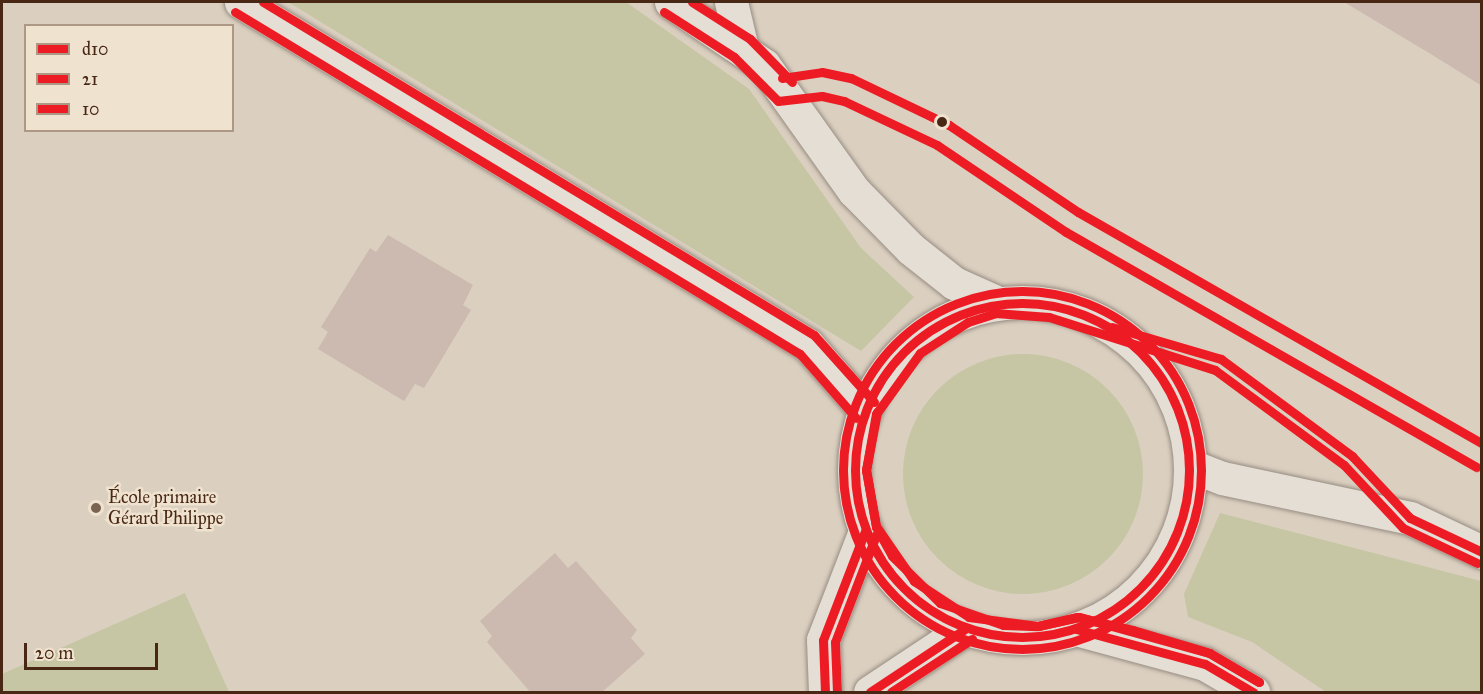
<!DOCTYPE html>
<meta charset="utf-8">
<style>
body{margin:0}
#map{position:relative;width:1483px;height:694px;overflow:hidden;background:#dbd0c0;font-family:"IM FELL Great Primer",serif}
div>[style]{position:absolute}
.green>*{inset:0;background:#c6c5a4}
.round{border-radius:50%}
.building>*{inset:0;background:#ccb9b0}
.roads{filter:drop-shadow(0 0 2px #978c81) drop-shadow(0 0 2px #978c81)}
.minor>*{height:33px;margin:-16.5px;padding:0 16.5px;transform-origin:16.5px;border-radius:16.5px;background:#e4ded5}
.secondary>*{height:33px;margin:-16.5px;padding:0 16.5px;transform-origin:16.5px;border-radius:16.5px;background:#e4ded5}
.secondary>.ring{margin:-16.5px;padding:0;box-sizing:content-box;background:none;border:33px solid #e4ded5;border-radius:50%}
.bus-1>*{height:9px;margin:-4.5px;padding:0 4.5px;transform-origin:4.5px;border-radius:4.5px;background:#ed1c24}
.bus-1>.ring{margin:-4.5px;padding:0;box-sizing:content-box;background:none;border:9px solid #ed1c24;border-radius:50%}
.bus-2>*{height:9px;margin:-4.5px;padding:0 4.5px;transform-origin:4.5px;border-radius:4.5px;background:#ed1c24}
.bus-2>.ring{margin:-4.5px;padding:0;box-sizing:content-box;background:none;border:9px solid #ed1c24;border-radius:50%}
.bus-3>*{height:9px;margin:-4.5px;padding:0 4.5px;transform-origin:4.5px;border-radius:4.5px;background:#ed1c24}
.dots>*{width:16px;height:16px;translate:-50% -50%;box-sizing:border-box;border:3px solid #efe2cf;border-radius:50%}
span{translate:-50% -50%;white-space:nowrap;text-align:center;line-height:1.15;-webkit-text-stroke:5px #efe2cf;paint-order:stroke}
.poi-label{font-size:18px;color:#482815}
.left{translate:0 -50%;text-align:left}
.frame{position:absolute;inset:0;border:3px solid #482815;pointer-events:none}
.legend{position:absolute;left:24px;top:24px;width:210px;height:108px;box-sizing:border-box;background:#efe2cf;border:2px solid #ac9885;margin:0;padding:8px 10px;list-style:none;font-size:18px;color:#482815}
.legend li{display:flex;align-items:center;gap:12px;height:30px}
.legend b{width:30px;border:2px solid #ac9885}
.scale{position:absolute;left:24px;top:643px;width:134px;height:27px;box-sizing:border-box;border:3px solid #482815;border-top:0;padding-left:8px;font-size:18px;line-height:21px;white-space:nowrap;color:#482815;-webkit-text-stroke:4px #efe2cf;paint-order:stroke}
</style>
<div id="map">
<div class="green">
<div style="clip-path:polygon(288px 2px,626px 2px,749px 89px,861px 248px,914px 297px,861px 351px)"></div>
<div class="round" style="left:903px;top:354px;width:240px;height:240px"></div>
<div style="clip-path:polygon(1220px 513px,1481px 581px,1481px 692px,1326px 692px,1252px 642px,1188px 617px,1184px 594px)"></div>
<div style="clip-path:polygon(185px 593px,229px 692px,2px 692px,2px 674px)"></div>
</div>
<div class="building">
<div style="clip-path:polygon(1344px 2px,1482px 2px,1482px 86px,1434px 56px)"></div>
<div style="clip-path:polygon(388px 235px,473px 285px,463px 305px,471px 310px,437px 367px,424px 388px,415px 384px,404px 401px,318px 349px,328px 332px,321px 327px,370px 248px,376px 252px)"></div>
<div style="clip-path:polygon(555px 553px,568px 568px,576px 561px,637px 630px,631px 638px,645px 654px,601px 693px,531px 693px,487px 642px,492px 636px,480px 621px)"></div>
</div>
<div class="roads">
<div class="minor">
<div style="left:731px;top:2px;width:47px;rotate:76.6deg"></div>
<div style="left:825px;top:692px;width:52px;rotate:-92.2deg"></div>
<div style="left:823px;top:640px;width:117px;rotate:-68.9deg"></div>
<div style="left:870px;top:692px;width:114px;rotate:-33.6deg"></div>
</div>
<div class="secondary">
<div style="left:241px;top:2px;width:663px;rotate:31.17deg"></div>
<div style="left:808px;top:345px;width:86px;rotate:48.8deg"></div>
<div style="left:671px;top:2px;width:112px;rotate:34.1deg"></div>
<div style="left:764px;top:65px;width:155px;rotate:54.5deg"></div>
<div style="left:854px;top:191px;width:81px;rotate:45.5deg"></div>
<div style="left:911px;top:249px;width:55px;rotate:38.3deg"></div>
<div style="left:954px;top:283px;width:44px;rotate:24.2deg"></div>
<div class="ring" style="left:854px;top:302px;width:303px;height:303px"></div>
<div style="left:1191px;top:466px;width:33px;rotate:21deg"></div>
<div style="left:1222px;top:478px;width:192px;rotate:12deg"></div>
<div style="left:1410px;top:518px;width:80px;rotate:25.3deg"></div>
<div style="left:1076px;top:629px;width:134px;rotate:15.2deg"></div>
<div style="left:1205px;top:664px;width:56px;rotate:30.3deg"></div>
</div>
</div>
<div class="bus-1">
<div class="ring" style="left:855px;top:303px;width:325px;height:325px"></div>
<div style="left:1112px;top:327px;width:114px;rotate:16.4deg"></div>
<div style="left:1221px;top:359px;width:163px;rotate:36.5deg"></div>
<div style="left:1352px;top:456px;width:85px;rotate:46.9deg"></div>
<div style="left:1410px;top:518px;width:80px;rotate:25.3deg"></div>
<div style="left:1076px;top:629px;width:134px;rotate:15.2deg"></div>
<div style="left:1205px;top:664px;width:56px;rotate:30.3deg"></div>
<div style="left:825px;top:692px;width:52px;rotate:-92.2deg"></div>
<div style="left:823px;top:640px;width:117px;rotate:-68.9deg"></div>
<div style="left:870px;top:692px;width:114px;rotate:-33.6deg"></div>
</div>
<div class="bus-2">
<div style="left:235px;top:12px;width:660px;rotate:31.19deg"></div>
<div style="left:800px;top:354px;width:85px;rotate:48.8deg"></div>
<div style="left:664px;top:12px;width:83px;rotate:32.7deg"></div>
<div style="left:734px;top:57px;width:62px;rotate:45deg"></div>
<div style="left:778px;top:101px;width:44px;rotate:-6.5deg"></div>
<div style="left:822px;top:96px;width:23px;rotate:13deg"></div>
<div style="left:844px;top:101px;width:103px;rotate:25.3deg"></div>
<div style="left:937px;top:145px;width:156px;rotate:34deg"></div>
<div style="left:1066px;top:232px;width:473px;rotate:29.8deg"></div>
<div class="ring" style="left:843px;top:291px;width:349px;height:349px"></div>
<div style="left:1259px;top:682px;width:58px;rotate:-149.9deg"></div>
<div style="left:1209px;top:653px;width:135px;rotate:-164.5deg"></div>
<div style="left:1079px;top:617px;width:42px;rotate:167.6deg"></div>
<div style="left:1038px;top:626px;width:70px;rotate:-172.6deg"></div>
<div style="left:969px;top:617px;width:66px;rotate:-146.8deg"></div>
<div style="left:914px;top:581px;width:67px;rotate:-124.6deg"></div>
<div style="left:876px;top:526px;width:57px;rotate:-100.1deg"></div>
<div style="left:866px;top:470px;width:57px;rotate:-79.9deg"></div>
<div style="left:876px;top:414px;width:75px;rotate:-54.2deg"></div>
<div style="left:920px;top:353px;width:57px;rotate:-32.9deg"></div>
<div style="left:968px;top:322px;width:28px;rotate:-18deg"></div>
<div style="left:995px;top:313px;width:54px;rotate:4.2deg"></div>
<div style="left:1049px;top:317px;width:174px;rotate:17.7deg"></div>
<div style="left:1215px;top:370px;width:160px;rotate:36.4deg"></div>
<div style="left:1344px;top:465px;width:86px;rotate:46.9deg"></div>
<div style="left:1403px;top:528px;width:82px;rotate:25.3deg"></div>
<div style="left:837px;top:692px;width:50px;rotate:-92.3deg"></div>
<div style="left:835px;top:642px;width:115px;rotate:-69deg"></div>
<div style="left:891px;top:692px;width:97px;rotate:-33.2deg"></div>
</div>
<div class="bus-3">
<div style="left:263px;top:2px;width:644px;rotate:31.15deg"></div>
<div style="left:814px;top:335px;width:90px;rotate:48.2deg"></div>
<div style="left:692px;top:2px;width:69px;rotate:32.5deg"></div>
<div style="left:750px;top:39px;width:60px;rotate:45.7deg"></div>
<div style="left:782px;top:78px;width:40px;rotate:-8.5deg"></div>
<div style="left:822px;top:72px;width:30px;rotate:12deg"></div>
<div style="left:851px;top:78px;width:109px;rotate:25.6deg"></div>
<div style="left:949px;top:125px;width:156px;rotate:34deg"></div>
<div style="left:1078px;top:212px;width:465px;rotate:29.8deg"></div>
<div style="left:877px;top:412px;width:59px;rotate:100.7deg"></div>
<div style="left:866px;top:470px;width:58px;rotate:80deg"></div>
<div style="left:876px;top:527px;width:33px;rotate:61deg"></div>
<div style="left:892px;top:556px;width:67px;rotate:44.4deg"></div>
<div style="left:940px;top:603px;width:67px;rotate:19.2deg"></div>
<div style="left:1003px;top:625px;width:35px;rotate:2deg"></div>
<div style="left:1038px;top:626px;width:40px;rotate:-13deg"></div>
<div style="left:1077px;top:617px;width:57px;rotate:13.1deg"></div>
<div style="left:1133px;top:630px;width:80px;rotate:16.6deg"></div>
<div style="left:1210px;top:653px;width:57px;rotate:30.6deg"></div>
</div>
<div class="dots">
<div style="left:942px;top:122px;background:#482815"></div>
<div style="left:96px;top:508px;background:#7b6351"></div>
</div>
<div class="poi-label">
<span class="left" style="left:108px;top:508px">École primaire<br>Gérard Philippe</span>
</div>
<div class="frame"></div>
<ul class="legend">
<li><b style="height:8px;background:#ed1c24"></b>d10</li>
<li><b style="height:8px;background:#ed1c24"></b>21</li>
<li><b style="height:8px;background:#ed1c24"></b>10</li>
</ul>
<div class="scale">20 m</div>
</div>
